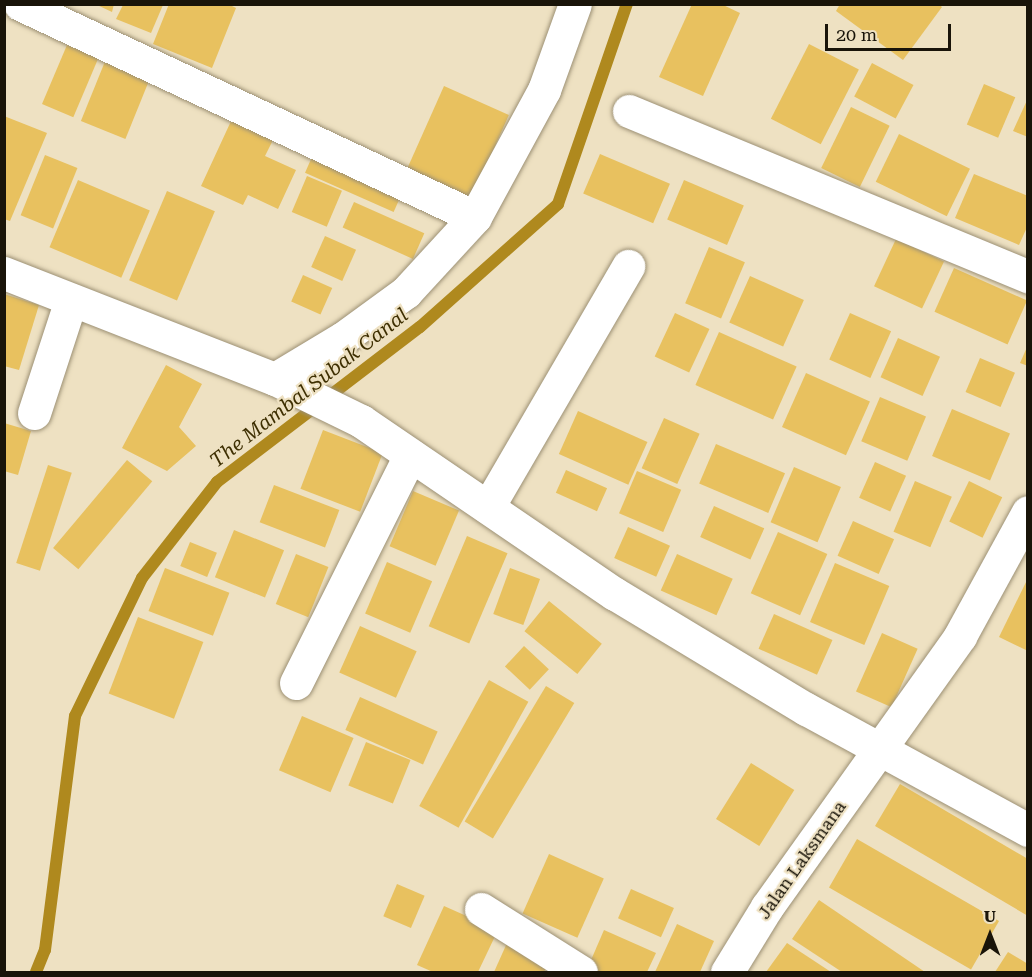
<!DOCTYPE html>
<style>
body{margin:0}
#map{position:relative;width:1032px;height:977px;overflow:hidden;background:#eee1c2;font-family:"Roboto Serif",serif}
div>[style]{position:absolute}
.stream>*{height:12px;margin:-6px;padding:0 6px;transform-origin:6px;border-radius:6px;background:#af891e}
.building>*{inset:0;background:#e8c15f;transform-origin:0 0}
.roads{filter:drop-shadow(0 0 2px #9c9074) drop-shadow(0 0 2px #9c9074)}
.minor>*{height:33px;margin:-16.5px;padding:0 16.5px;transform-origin:16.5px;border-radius:16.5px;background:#fff}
span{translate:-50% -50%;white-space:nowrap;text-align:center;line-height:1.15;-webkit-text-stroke:4.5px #eee1c2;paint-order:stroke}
.street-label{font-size:18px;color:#191409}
.water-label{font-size:20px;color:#3e2f02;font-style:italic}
.frame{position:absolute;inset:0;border:6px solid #191409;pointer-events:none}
.north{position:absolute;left:960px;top:905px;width:60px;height:60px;-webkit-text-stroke:4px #eee1c2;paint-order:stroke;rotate:0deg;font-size:16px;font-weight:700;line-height:24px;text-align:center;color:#191409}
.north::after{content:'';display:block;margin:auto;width:21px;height:27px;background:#191409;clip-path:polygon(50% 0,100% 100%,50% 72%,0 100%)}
.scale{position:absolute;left:825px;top:24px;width:126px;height:27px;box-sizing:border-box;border:3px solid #191409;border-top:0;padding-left:8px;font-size:18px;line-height:21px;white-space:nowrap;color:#191409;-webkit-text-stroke:4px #eee1c2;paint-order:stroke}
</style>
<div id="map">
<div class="stream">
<div style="left:36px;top:972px;width:24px;rotate:-68deg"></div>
<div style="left:45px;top:950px;width:236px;rotate:-82.7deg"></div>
<div style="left:75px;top:716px;width:153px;rotate:-64.1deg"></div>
<div style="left:142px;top:578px;width:122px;rotate:-52deg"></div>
<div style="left:217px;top:482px;width:255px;rotate:-37.4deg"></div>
<div style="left:420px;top:327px;width:185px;rotate:-41.7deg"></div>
<div style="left:558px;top:204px;width:212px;rotate:-71deg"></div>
</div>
<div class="building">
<div style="clip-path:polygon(95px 4px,114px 4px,112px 12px)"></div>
<div style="clip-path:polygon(169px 4px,228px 4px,236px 8px,212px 68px,153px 44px)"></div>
<div style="clip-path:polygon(692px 4px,721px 4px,740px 13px,703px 96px,659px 77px)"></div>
<div style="clip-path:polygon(840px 4px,938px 4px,942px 7px,903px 60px,836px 11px)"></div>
<div style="clip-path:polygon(123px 5px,163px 5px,151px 33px,116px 19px)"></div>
<div style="left:809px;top:44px;width:56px;height:84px;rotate:27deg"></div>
<div style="left:67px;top:45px;width:34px;height:64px;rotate:23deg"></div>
<div style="left:106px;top:59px;width:48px;height:67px;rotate:22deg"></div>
<div style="left:872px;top:63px;width:47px;height:38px;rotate:28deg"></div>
<div style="left:984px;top:84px;width:34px;height:44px;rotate:23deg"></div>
<div style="left:444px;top:86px;width:71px;height:95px;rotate:24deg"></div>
<div style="clip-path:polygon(1028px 98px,1028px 137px,1013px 131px)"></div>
<div style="left:851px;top:107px;width:43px;height:68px;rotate:26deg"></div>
<div style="clip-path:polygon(4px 116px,47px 133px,10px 221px,4px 219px)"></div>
<div style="clip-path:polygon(232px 119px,274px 138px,265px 156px,296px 170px,278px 209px,248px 195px,243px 205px,201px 186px)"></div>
<div style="left:899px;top:134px;width:79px;height:53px;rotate:26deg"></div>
<div style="left:316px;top:148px;width:97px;height:27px;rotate:24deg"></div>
<div style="left:600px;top:154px;width:76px;height:43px;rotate:23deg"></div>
<div style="left:45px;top:155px;width:35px;height:65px;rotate:22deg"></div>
<div style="clip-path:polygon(974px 174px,1028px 196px,1028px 225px,1019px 245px,955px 218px)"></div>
<div style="left:307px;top:176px;width:38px;height:39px;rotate:23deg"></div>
<div style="left:78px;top:180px;width:78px;height:73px;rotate:23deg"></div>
<div style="left:684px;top:180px;width:65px;height:43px;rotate:23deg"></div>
<div style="left:167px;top:191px;width:52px;height:97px;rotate:23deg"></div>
<div style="left:354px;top:202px;width:77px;height:28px;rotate:24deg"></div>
<div style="left:325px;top:236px;width:34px;height:34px;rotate:24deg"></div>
<div style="left:896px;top:239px;width:53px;height:52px;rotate:25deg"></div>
<div style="left:709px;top:247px;width:39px;height:61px;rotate:23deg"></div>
<div style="left:954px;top:268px;width:80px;height:48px;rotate:24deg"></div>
<div style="left:303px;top:275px;width:32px;height:29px;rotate:24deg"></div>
<div style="left:750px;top:276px;width:59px;height:51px;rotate:24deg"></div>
<div style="clip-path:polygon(4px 294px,39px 305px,19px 370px,4px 366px)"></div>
<div style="left:675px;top:313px;width:38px;height:48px;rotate:25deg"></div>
<div style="left:850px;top:313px;width:45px;height:51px;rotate:24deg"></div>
<div style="left:719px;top:332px;width:85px;height:58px;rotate:24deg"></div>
<div style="left:898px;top:338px;width:46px;height:43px;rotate:24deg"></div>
<div style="clip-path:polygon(1028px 345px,1028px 366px,1020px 363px)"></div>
<div style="left:980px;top:358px;width:38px;height:37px;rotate:23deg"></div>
<div style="clip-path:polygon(166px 365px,202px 384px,179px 427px,196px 446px,167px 471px,122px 448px)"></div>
<div style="left:806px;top:373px;width:70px;height:59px;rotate:24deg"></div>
<div style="left:880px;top:397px;width:50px;height:48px;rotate:23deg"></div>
<div style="left:952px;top:409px;width:63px;height:51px;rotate:23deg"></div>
<div style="left:578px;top:411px;width:76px;height:47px;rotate:24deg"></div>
<div style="left:664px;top:418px;width:39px;height:55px;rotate:24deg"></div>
<div style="clip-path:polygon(4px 423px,31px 431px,18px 475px,4px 471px)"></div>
<div style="left:323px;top:430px;width:64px;height:63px;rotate:21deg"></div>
<div style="left:716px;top:444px;width:75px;height:43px;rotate:23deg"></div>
<div style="left:127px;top:460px;width:33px;height:115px;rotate:40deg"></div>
<div style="left:875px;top:462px;width:34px;height:39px;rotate:24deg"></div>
<div style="left:48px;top:465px;width:25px;height:103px;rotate:18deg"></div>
<div style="left:794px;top:467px;width:51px;height:60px;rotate:23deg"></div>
<div style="left:566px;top:470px;width:45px;height:25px;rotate:24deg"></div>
<div style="left:637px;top:471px;width:48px;height:46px;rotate:23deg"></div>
<div style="left:915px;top:481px;width:40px;height:55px;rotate:23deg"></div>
<div style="left:969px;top:481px;width:37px;height:45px;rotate:26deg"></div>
<div style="left:274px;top:485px;width:70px;height:40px;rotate:21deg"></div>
<div style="left:413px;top:491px;width:50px;height:60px;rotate:23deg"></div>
<div style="left:714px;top:506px;width:55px;height:34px;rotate:24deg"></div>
<div style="left:853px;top:521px;width:45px;height:38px;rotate:24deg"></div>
<div style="left:628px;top:527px;width:46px;height:34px;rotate:24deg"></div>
<div style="left:234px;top:530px;width:54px;height:51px;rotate:22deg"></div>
<div style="left:778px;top:532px;width:54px;height:67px;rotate:24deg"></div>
<div style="left:467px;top:536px;width:44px;height:98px;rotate:23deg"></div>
<div style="left:190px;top:542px;width:29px;height:26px;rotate:22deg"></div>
<div style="left:296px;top:554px;width:35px;height:54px;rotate:22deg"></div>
<div style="left:677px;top:554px;width:61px;height:40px;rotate:24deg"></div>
<div style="left:387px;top:562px;width:49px;height:56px;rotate:23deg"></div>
<div style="left:835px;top:563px;width:59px;height:64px;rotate:23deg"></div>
<div style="left:165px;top:568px;width:69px;height:46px;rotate:21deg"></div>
<div style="left:510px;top:568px;width:32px;height:49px;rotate:20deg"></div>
<div style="clip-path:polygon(1028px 578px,1028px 651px,999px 637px)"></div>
<div style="left:549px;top:601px;width:68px;height:39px;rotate:39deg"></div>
<div style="left:774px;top:614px;width:64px;height:38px;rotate:24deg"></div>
<div style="left:138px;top:617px;width:70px;height:82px;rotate:21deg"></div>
<div style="left:360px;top:626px;width:62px;height:51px;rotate:24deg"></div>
<div style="left:882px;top:633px;width:39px;height:64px;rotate:24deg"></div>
<div style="left:524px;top:646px;width:34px;height:28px;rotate:43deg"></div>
<div style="left:489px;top:680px;width:45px;height:144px;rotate:29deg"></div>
<div style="left:546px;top:686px;width:33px;height:158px;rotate:31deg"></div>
<div style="left:360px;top:697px;width:85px;height:36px;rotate:24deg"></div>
<div style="left:302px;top:716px;width:56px;height:59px;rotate:23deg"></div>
<div style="left:366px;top:742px;width:48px;height:47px;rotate:22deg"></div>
<div style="left:751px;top:763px;width:51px;height:66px;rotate:32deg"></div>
<div style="clip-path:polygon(900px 784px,1028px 859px,1028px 916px,875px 826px)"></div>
<div style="left:857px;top:839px;width:164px;height:56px;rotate:30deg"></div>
<div style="left:549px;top:854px;width:60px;height:65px;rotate:24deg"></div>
<div style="left:397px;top:884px;width:30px;height:35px;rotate:23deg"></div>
<div style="left:631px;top:889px;width:47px;height:32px;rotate:24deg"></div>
<div style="clip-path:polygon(819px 900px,925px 972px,842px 972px,792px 939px)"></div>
<div style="clip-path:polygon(444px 906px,498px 930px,478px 972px,433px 972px,417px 965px)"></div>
<div style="clip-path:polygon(677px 924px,714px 941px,700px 972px,655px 972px)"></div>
<div style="clip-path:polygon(604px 930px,656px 953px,647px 972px,601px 972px,588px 967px)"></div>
<div style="clip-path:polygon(507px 943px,549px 962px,544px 972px,494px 972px)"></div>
<div style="clip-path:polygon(787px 943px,831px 972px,766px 972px)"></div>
<div style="clip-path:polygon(1008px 952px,1028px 964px,1028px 972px,995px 972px)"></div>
</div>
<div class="roads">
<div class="minor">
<div style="left:20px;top:4px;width:502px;rotate:25.09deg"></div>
<div style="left:629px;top:111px;width:432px;rotate:22.5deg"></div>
<div style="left:4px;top:273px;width:291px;rotate:21.4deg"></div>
<div style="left:275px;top:379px;width:96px;rotate:26deg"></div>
<div style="left:361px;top:421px;width:307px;rotate:34.3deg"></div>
<div style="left:615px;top:594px;width:223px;rotate:31.1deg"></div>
<div style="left:806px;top:709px;width:253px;rotate:28.6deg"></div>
<div style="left:275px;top:379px;width:79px;rotate:-31.1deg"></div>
<div style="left:343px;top:338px;width:78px;rotate:-36.1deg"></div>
<div style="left:406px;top:292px;width:102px;rotate:-47.4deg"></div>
<div style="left:475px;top:217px;width:145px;rotate:-61.5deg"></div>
<div style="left:544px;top:90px;width:91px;rotate:-70.2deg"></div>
<div style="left:34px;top:413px;width:119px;rotate:-71.9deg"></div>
<div style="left:488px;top:507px;width:279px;rotate:-59.8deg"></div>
<div style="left:296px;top:683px;width:255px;rotate:-63.4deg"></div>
<div style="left:481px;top:909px;width:118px;rotate:32.2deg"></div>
<div style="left:727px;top:972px;width:76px;rotate:-58.4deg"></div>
<div style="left:767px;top:907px;width:333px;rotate:-54.5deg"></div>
<div style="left:960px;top:636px;width:141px;rotate:-61.3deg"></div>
</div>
</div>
<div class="street-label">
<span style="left:802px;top:860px;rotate:-55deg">Jalan Laksmana</span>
</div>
<div class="water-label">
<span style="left:309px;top:388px;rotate:-38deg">The Mambal Subak Canal</span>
</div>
<div class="frame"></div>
<div class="north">U</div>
<div class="scale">20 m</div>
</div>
